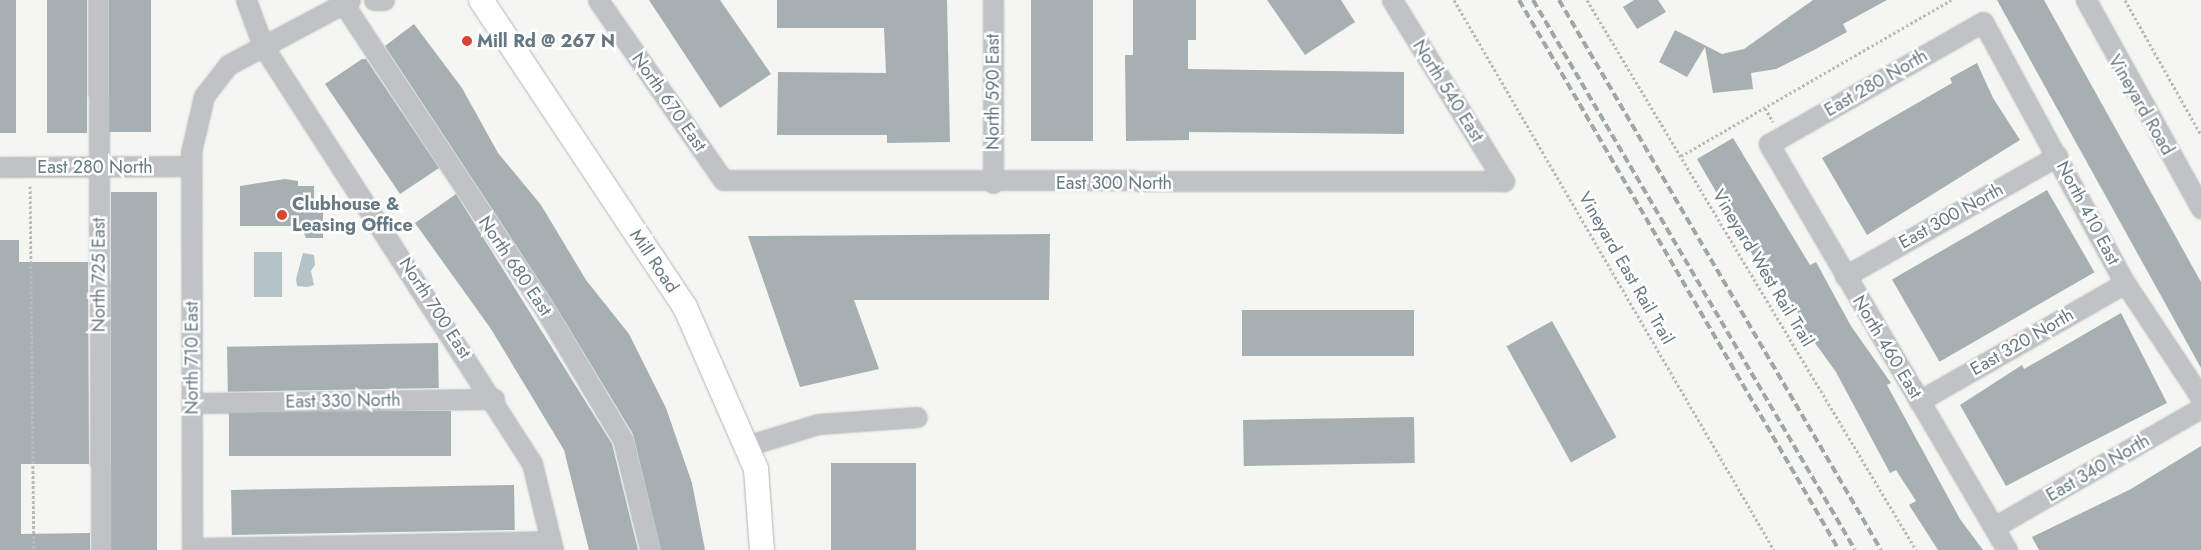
<!DOCTYPE html>
<style>
body{margin:0}
#map{position:relative;width:2201px;height:550px;overflow:hidden;background:#f5f5f2;font-family:Jost,sans-serif}
div>[style]{position:absolute}
.water>*{inset:0;background:#b5c3c6;transform-origin:0 0}
.building>*{inset:0;background:#a6afb2;transform-origin:0 0}
.path>*{height:3px;margin-top:-1.5px;transform-origin:0;background:repeating-linear-gradient(90deg,#b7babc 0 2.5px,transparent 0 5px)}
.roads{filter:drop-shadow(0 0 1px #b0b6b8) drop-shadow(0 0 1px #b0b6b8)}
.minor>*{height:19px;margin:-9.5px;padding:0 9.5px;transform-origin:9.5px;border-radius:9.5px;background:#bfc3c6}
.major>*{height:24px;margin:-12px;padding:0 12px;transform-origin:12px;border-radius:12px;background:#fff}
.rail>*{height:4px;margin-top:-2px;transform-origin:0;background:repeating-linear-gradient(90deg,#9ea6aa 0 8px,transparent 0 12px)}
.dots>*{width:14px;height:14px;translate:-50% -50%;box-sizing:border-box;border:2px solid #fff;border-radius:50%}
span{translate:-50% -50%;white-space:nowrap;text-align:center;line-height:1.15;-webkit-text-stroke:5px #fff;paint-order:stroke}
.poi-label{font-size:18px;color:#667881;font-weight:700}
.left{translate:0 -50%;text-align:left}
.street-label{font-size:18px;color:#667881}
</style>
<div id="map">
<div class="water">
<div style="left:254px;top:252px;width:28px;height:45px"></div>
<div style="clip-path:polygon(303px 253px,314px 255px,315px 265px,311px 271px,314px 285px,307px 287px,297px 286px,296px 279px)"></div>
</div>
<div class="building">
<div style="left:0;top:0;width:16px;height:133px"></div>
<div style="left:47px;top:0;width:40px;height:133px"></div>
<div style="left:109px;top:0;width:42px;height:132px"></div>
<div style="clip-path:polygon(649px 0,720px 0,771px 74px,720px 108px)"></div>
<div style="clip-path:polygon(777px 0,947px 0,950px 142px,887px 143px,887px 135px,777px 135px,778px 72px,886px 73px,884px 28px,777px 28px)"></div>
<div style="left:1031px;top:0;width:62px;height:141px"></div>
<div style="clip-path:polygon(1133px 0,1196px 0,1196px 40px,1188px 40px,1188px 69px,1404px 72px,1404px 134px,1189px 132px,1189px 140px,1126px 141px,1125px 55px,1133px 55px)"></div>
<div style="clip-path:polygon(1267px 0,1341px 0,1355px 22px,1305px 55px)"></div>
<div style="clip-path:polygon(1634px 0,1658px 0,1666px 12px,1637px 29px,1623px 7px)"></div>
<div style="clip-path:polygon(1813px 0,1887px 0,1843px 24px,1847px 32px,1814px 50px,1776px 69px,1751px 73px,1753px 89px,1713px 93px,1705px 47px,1687px 77px,1659px 62px,1675px 30px,1722px 54px,1744px 49px)"></div>
<div style="clip-path:polygon(1997px 0,2044px 0,2201px 282px,2201px 368px)"></div>
<div style="clip-path:polygon(414px 24px,462px 88px,498px 153px,541px 205px,586px 280px,629px 334px,666px 408px,692px 483px,705px 550px,661px 550px,633px 434px,552px 300px,385px 46px)"></div>
<div style="clip-path:polygon(362px 59px,366px 59px,439px 168px,400px 194px,325px 84px)"></div>
<div style="clip-path:polygon(1977px 63px,1993px 98px,2020px 140px,1867px 235px,1822px 158px,1952px 83px,1950px 78px)"></div>
<div style="clip-path:polygon(1733px 138px,1810px 265px,1816px 262px,1851px 326px,1891px 383px,1887px 385px,1960px 519px,1983px 550px,1938px 550px,1909px 505px,1916px 501px,1896px 470px,1890px 473px,1836px 372px,1797px 318px,1800px 316px,1778px 280px,1772px 284px,1755px 259px,1697px 159px)"></div>
<div style="clip-path:polygon(285px 179px,298px 181px,298px 186px,314px 186px,314px 204px,323px 204px,323px 238px,306px 238px,301px 226px,240px 226px,240px 186px)"></div>
<div style="left:2047px;top:190px;width:95px;height:179px;rotate:60deg"></div>
<div style="left:111px;top:192px;width:46px;height:358px"></div>
<div style="clip-path:polygon(456px 194px,612px 444px,638px 550px,589px 550px,564px 450px,491px 329px,415px 223px)"></div>
<div style="clip-path:polygon(1050px 234px,1049px 300px,854px 300px,879px 369px,800px 387px,748px 236px)"></div>
<div style="clip-path:polygon(0 240px,19px 240px,19px 262px,88px 262px,89px 464px,21px 464px,21px 534px,90px 533px,90px 550px,0 550px)"></div>
<div style="left:1414px;top:310px;width:46px;height:172px;rotate:90deg"></div>
<div style="clip-path:polygon(2121px 313px,2167px 403px,2006px 486px,1960px 405px,2022px 365px,2024px 369px)"></div>
<div style="left:1552px;top:321px;width:133px;height:52px;rotate:61deg"></div>
<div style="left:438px;top:343px;width:45px;height:211px;rotate:89deg"></div>
<div style="left:451px;top:411px;width:45px;height:222px;rotate:90deg"></div>
<div style="left:1414px;top:417px;width:46px;height:171px;rotate:89deg"></div>
<div style="clip-path:polygon(2201px 446px,2201px 550px,2039px 550px,2032px 537px,2131px 489px)"></div>
<div style="left:831px;top:463px;width:85px;height:87px"></div>
<div style="left:514px;top:485px;width:45px;height:283px;rotate:89deg"></div>
</div>
<div class="path">
<div style="left:1454px;top:0;width:636px;rotate:59.81deg"></div>
<div style="left:1587px;top:0;width:641px;rotate:59.11deg"></div>
<div style="left:2125px;top:0;width:155px;rotate:60.6deg"></div>
<div style="left:1765px;top:108px;width:16px;rotate:60deg"></div>
<div style="left:1681px;top:156px;width:312px;rotate:-30deg"></div>
<div style="left:30px;top:186px;width:364px;rotate:89.4deg"></div>
</div>
<div class="roads">
<div class="minor">
<div style="left:98px;top:0;width:550px;rotate:89.69deg"></div>
<div style="left:246px;top:0;width:49px;rotate:69.7deg"></div>
<div style="left:263px;top:46px;width:496px;rotate:57.2deg"></div>
<div style="left:532px;top:463px;width:89px;rotate:76.4deg"></div>
<div style="left:341px;top:0;width:367px;rotate:56.6deg"></div>
<div style="left:543px;top:306px;width:156px;rotate:59.2deg"></div>
<div style="left:623px;top:440px;width:113px;rotate:76.2deg"></div>
<div style="left:374px;top:0;width:10px"></div>
<div style="left:598px;top:0;width:219px;rotate:55.2deg"></div>
<div style="left:723px;top:180px;width:781px;rotate:0.07deg"></div>
<div style="left:993px;top:0;width:183px;rotate:90deg"></div>
<div style="left:1392px;top:0;width:213px;rotate:58.3deg"></div>
<div style="left:2086px;top:0;width:238px;rotate:61.1deg"></div>
<div style="left:0;top:167px;width:190px;rotate:-0.3deg"></div>
<div style="left:1845px;top:276px;width:244px;rotate:-29.5deg"></div>
<div style="left:1919px;top:401px;width:237px;rotate:-29.8deg"></div>
<div style="left:193px;top:403px;width:301px;rotate:-0.8deg"></div>
<div style="left:746px;top:446px;width:75px;rotate:-17deg"></div>
<div style="left:818px;top:424px;width:99px;rotate:-4deg"></div>
<div style="left:1994px;top:527px;width:239px;rotate:-29.9deg"></div>
<div style="left:192px;top:548px;width:358px;rotate:-1.1deg"></div>
<div style="left:192px;top:550px;width:398px;rotate:-90.1deg"></div>
<div style="left:191px;top:152px;width:57px;rotate:-76.9deg"></div>
<div style="left:204px;top:96px;width:39px;rotate:-52deg"></div>
<div style="left:228px;top:65px;width:138px;rotate:-28deg"></div>
<div style="left:2007px;top:550px;width:471px;rotate:-120.4deg"></div>
<div style="left:1769px;top:144px;width:246px;rotate:-29.7deg"></div>
<div style="left:1983px;top:22px;width:297px;rotate:61.5deg"></div>
<div style="left:2125px;top:283px;width:138px;rotate:56.5deg"></div>
</div>
<div class="major">
<div style="left:481px;top:0;width:369px;rotate:56.4deg"></div>
<div style="left:685px;top:307px;width:177px;rotate:66.3deg"></div>
<div style="left:756px;top:469px;width:81px;rotate:85.8deg"></div>
</div>
</div>
<div class="rail">
<div style="left:1519px;top:0;width:636px;rotate:59.81deg"></div>
<div style="left:1533px;top:0;width:637px;rotate:59.65deg"></div>
<div style="left:1559px;top:0;width:637px;rotate:59.65deg"></div>
</div>
<div class="dots">
<div style="left:467px;top:41px;background:#da432d"></div>
<div style="left:282px;top:215px;background:#da432d"></div>
</div>
<div class="poi-label">
<span class="left" style="left:477px;top:41px">Mill Rd @ 267 N</span>
<span class="left" style="left:292px;top:215px">Clubhouse &amp;<br>Leasing Office</span>
</div>
<div class="street-label">
<span style="left:1876px;top:83px;rotate:-30deg">East 280 North</span>
<span style="left:1448px;top:91px;rotate:58deg">North 540 East</span>
<span style="left:993px;top:92px;rotate:-90deg">North 590 East</span>
<span style="left:669px;top:102px;rotate:55deg">North 670 East</span>
<span style="left:2141px;top:105px;rotate:60deg">Vineyard Road</span>
<span style="left:95px;top:167px">East 280 North</span>
<span style="left:1114px;top:183px">East 300 North</span>
<span style="left:2088px;top:213px;rotate:62deg">North 410 East</span>
<span style="left:1951px;top:216px;rotate:-29deg">East 300 North</span>
<span style="left:654px;top:261px;rotate:56deg">Mill Road</span>
<span style="left:515px;top:266px;rotate:56deg">North 680 East</span>
<span style="left:1626px;top:268px;rotate:60deg">Vineyard East Rail Trail</span>
<span style="left:1763px;top:268px;rotate:59deg">Vineyard West Rail Trail</span>
<span style="left:99px;top:275px;rotate:-90deg">North 725 East</span>
<span style="left:435px;top:308px;rotate:57deg">North 700 East</span>
<span style="left:2022px;top:342px;rotate:-30deg">East 320 North</span>
<span style="left:1887px;top:347px;rotate:59deg">North 460 East</span>
<span style="left:192px;top:358px;rotate:-90deg">North 710 East</span>
<span style="left:343px;top:401px;rotate:-1deg">East 330 North</span>
<span style="left:2098px;top:468px;rotate:-30deg">East 340 North</span>
</div>
</div>
